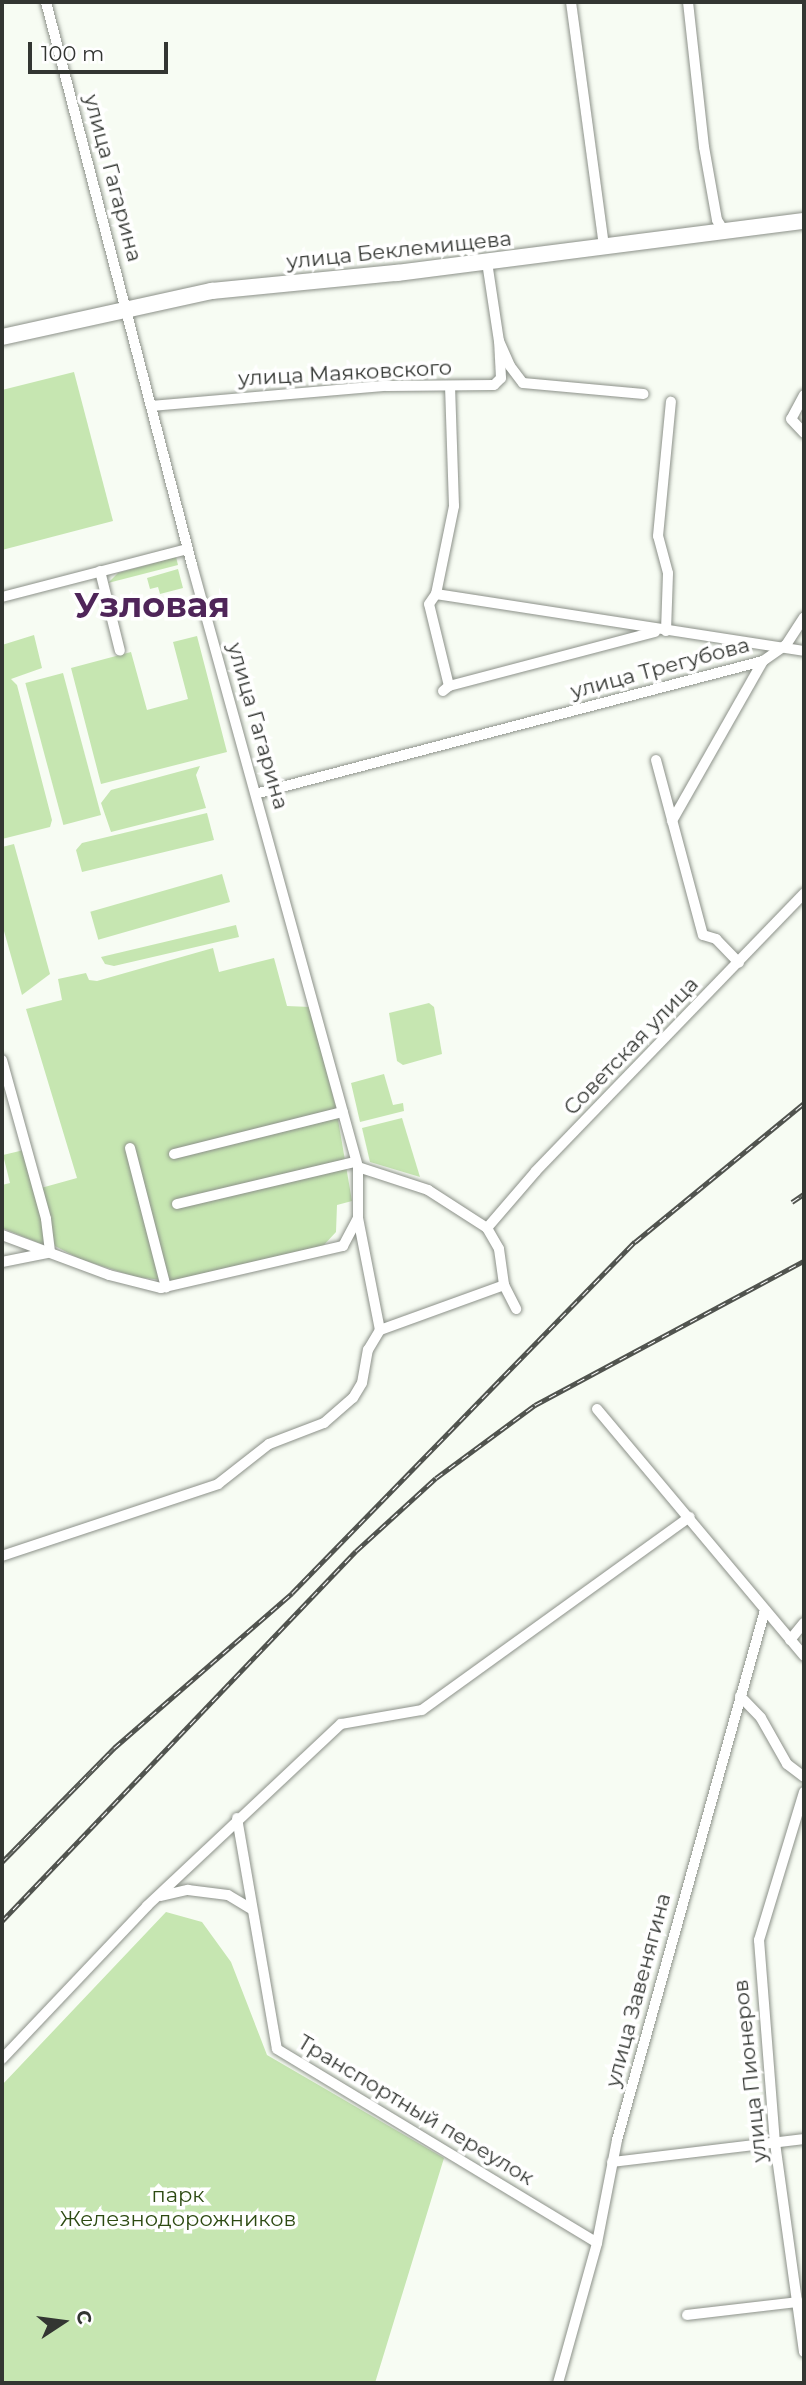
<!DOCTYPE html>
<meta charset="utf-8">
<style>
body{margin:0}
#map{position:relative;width:806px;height:2385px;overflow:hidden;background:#f7fcf3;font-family:Montserrat,sans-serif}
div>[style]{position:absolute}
.green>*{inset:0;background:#c6e6b1;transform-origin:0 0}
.roads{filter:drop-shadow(0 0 2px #8c9189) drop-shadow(0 0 2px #8c9189)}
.street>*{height:10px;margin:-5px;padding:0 5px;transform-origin:5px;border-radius:5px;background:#fff}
.secondary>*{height:16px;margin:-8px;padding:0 8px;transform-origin:8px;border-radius:8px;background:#fff}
.rail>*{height:5px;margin-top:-2.5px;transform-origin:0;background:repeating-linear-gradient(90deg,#fff 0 8px,#51544f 0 16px);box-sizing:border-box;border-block:2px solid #51544f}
span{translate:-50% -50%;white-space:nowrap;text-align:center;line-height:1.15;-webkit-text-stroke:7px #fff;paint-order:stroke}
.street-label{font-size:21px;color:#333632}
.park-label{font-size:21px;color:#2d4a12}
.town-label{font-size:35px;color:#4f2559;font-weight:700}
.frame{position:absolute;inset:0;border:4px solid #333632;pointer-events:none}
.north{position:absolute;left:28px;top:2287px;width:70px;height:70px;-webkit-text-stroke:5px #fff;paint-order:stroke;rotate:77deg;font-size:19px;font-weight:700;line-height:28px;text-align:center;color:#333632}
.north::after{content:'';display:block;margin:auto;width:24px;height:32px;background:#333632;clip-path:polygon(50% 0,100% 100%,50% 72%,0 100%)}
.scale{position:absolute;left:28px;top:42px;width:140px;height:32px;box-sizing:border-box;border:4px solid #333632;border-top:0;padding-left:9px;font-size:21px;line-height:24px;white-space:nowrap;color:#333632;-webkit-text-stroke:5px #fff;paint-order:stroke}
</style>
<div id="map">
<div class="green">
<div style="clip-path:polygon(74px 372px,113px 521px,2px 550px,2px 390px)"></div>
<div style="clip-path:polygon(176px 557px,178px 565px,108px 583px,118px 573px)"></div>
<div style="clip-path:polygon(178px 569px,183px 588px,160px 594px,158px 587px,150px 589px,147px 578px)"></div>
<div style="clip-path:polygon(34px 635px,42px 668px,11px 679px,17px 685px,52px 820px,50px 827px,2px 839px,2px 645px)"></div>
<div style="clip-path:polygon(197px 636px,227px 752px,101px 784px,71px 668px,131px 652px,147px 710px,188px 699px,173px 642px)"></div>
<div style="left:63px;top:673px;width:147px;height:39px;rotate:75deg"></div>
<div style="clip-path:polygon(200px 766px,196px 775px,206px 808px,111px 832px,101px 803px,111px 790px)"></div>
<div style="clip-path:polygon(207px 813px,214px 840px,82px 872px,76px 850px,82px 843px)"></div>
<div style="clip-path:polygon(14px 844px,50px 974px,22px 995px,2px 924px,2px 847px)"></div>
<div style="left:222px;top:874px;width:29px;height:137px;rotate:74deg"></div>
<div style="clip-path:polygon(236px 925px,239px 937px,114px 966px,105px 964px,101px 957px)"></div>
<div style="clip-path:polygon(213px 948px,219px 972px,274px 958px,287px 1006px,310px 1007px,336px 1108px,352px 1201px,337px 1205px,336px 1232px,322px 1247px,171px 1281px,136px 1277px,80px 1259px,55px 1246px,41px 1188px,77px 1178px,26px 1009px,62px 1000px,58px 979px,86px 973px,89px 980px,97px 981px)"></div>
<div style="clip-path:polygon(429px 1003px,434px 1007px,442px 1054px,403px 1065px,397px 1061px,389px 1013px)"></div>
<div style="clip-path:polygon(384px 1074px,393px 1105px,403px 1103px,404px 1111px,360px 1122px,351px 1083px)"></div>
<div style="clip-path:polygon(402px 1118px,420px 1177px,370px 1162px,362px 1128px)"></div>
<div style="clip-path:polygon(24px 1150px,49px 1247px,2px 1228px,2px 1185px,10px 1183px,3px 1155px)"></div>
<div style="clip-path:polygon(166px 1912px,202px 1922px,231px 1962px,267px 2055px,444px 2158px,375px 2383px,2px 2383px,2px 2085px)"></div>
</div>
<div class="roads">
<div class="street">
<div style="left:46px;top:2px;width:582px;rotate:75.46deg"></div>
<div style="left:192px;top:565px;width:624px;rotate:74.58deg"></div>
<div style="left:358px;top:1167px;width:51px;rotate:90deg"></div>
<div style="left:358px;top:1218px;width:114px;rotate:78.9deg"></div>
<div style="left:571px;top:2px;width:247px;rotate:82.3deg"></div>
<div style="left:688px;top:2px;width:146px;rotate:83.7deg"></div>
<div style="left:704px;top:147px;width:74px;rotate:79.9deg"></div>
<div style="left:717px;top:220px;width:13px;rotate:58deg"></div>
<div style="left:487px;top:262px;width:80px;rotate:81.4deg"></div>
<div style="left:499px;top:341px;width:27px;rotate:66deg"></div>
<div style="left:510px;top:366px;width:21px;rotate:53deg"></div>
<div style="left:523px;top:383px;width:121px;rotate:5.2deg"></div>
<div style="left:804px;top:395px;width:27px;rotate:118deg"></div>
<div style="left:791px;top:419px;width:19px;rotate:47deg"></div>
<div style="left:151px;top:406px;width:236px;rotate:-4.9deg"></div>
<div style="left:386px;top:386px;width:108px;rotate:-0.5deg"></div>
<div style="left:494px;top:385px;width:10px;rotate:-45deg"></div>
<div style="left:501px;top:378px;width:37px;rotate:-93deg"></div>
<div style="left:100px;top:571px;width:82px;rotate:76deg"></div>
<div style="left:436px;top:594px;width:90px;rotate:-78.4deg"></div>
<div style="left:454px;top:506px;width:120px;rotate:-91.9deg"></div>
<div style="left:2px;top:597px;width:192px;rotate:-14.5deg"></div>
<div style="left:666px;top:631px;width:58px;rotate:-88deg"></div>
<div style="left:668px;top:573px;width:38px;rotate:-105deg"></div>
<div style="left:658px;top:536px;width:135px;rotate:-84.5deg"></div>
<div style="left:449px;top:686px;width:213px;rotate:-14.7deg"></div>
<div style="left:443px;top:691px;width:8px;rotate:-40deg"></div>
<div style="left:449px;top:686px;width:84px;rotate:-103.7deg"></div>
<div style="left:429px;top:604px;width:12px;rotate:-55deg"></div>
<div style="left:436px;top:594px;width:372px;rotate:8.8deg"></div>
<div style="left:656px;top:760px;width:181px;rotate:75deg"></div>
<div style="left:703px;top:935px;width:14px;rotate:17deg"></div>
<div style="left:716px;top:939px;width:33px;rotate:46deg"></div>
<div style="left:259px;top:793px;width:521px;rotate:-14.68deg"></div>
<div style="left:763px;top:661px;width:28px;rotate:-35deg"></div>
<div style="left:786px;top:645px;width:33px;rotate:-57deg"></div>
<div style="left:672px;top:821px;width:184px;rotate:-60.4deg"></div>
<div style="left:2px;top:1060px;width:165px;rotate:74.5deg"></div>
<div style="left:46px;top:1219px;width:34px;rotate:83deg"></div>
<div style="left:130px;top:1148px;width:144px;rotate:75.5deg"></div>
<div style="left:174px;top:1154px;width:174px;rotate:-14deg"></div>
<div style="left:358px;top:1167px;width:74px;rotate:18.2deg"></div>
<div style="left:428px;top:1190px;width:70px;rotate:32.8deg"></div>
<div style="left:487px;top:1228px;width:24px;rotate:60deg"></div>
<div style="left:499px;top:1249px;width:36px;rotate:82deg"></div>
<div style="left:504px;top:1285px;width:27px;rotate:63deg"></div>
<div style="left:177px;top:1204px;width:183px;rotate:-13.3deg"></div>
<div style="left:487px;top:1228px;width:75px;rotate:-49.3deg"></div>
<div style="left:536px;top:1171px;width:386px;rotate:-46deg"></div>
<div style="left:2px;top:1235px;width:114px;rotate:20.5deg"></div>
<div style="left:109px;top:1275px;width:54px;rotate:14deg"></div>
<div style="left:161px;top:1288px;width:187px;rotate:-13deg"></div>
<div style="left:343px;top:1246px;width:32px;rotate:-62deg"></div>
<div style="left:2px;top:1262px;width:46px;rotate:-11.3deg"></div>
<div style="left:597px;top:1409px;width:322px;rotate:50deg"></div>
<div style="left:2px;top:1556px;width:228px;rotate:-18.4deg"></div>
<div style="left:218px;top:1484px;width:65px;rotate:-38.1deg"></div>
<div style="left:269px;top:1444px;width:59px;rotate:-20.9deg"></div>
<div style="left:324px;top:1423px;width:38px;rotate:-41deg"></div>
<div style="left:353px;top:1398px;width:17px;rotate:-59deg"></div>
<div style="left:362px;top:1383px;width:34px;rotate:-80deg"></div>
<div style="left:368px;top:1350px;width:23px;rotate:-59deg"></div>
<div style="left:380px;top:1330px;width:132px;rotate:-19.9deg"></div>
<div style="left:790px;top:1640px;width:22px;rotate:-51deg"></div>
<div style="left:740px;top:1696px;width:30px;rotate:46deg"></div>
<div style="left:761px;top:1718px;width:53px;rotate:60.5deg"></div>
<div style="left:787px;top:1764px;width:21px;rotate:37deg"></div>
<div style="left:804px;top:1792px;width:155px;rotate:106.9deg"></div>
<div style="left:759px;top:1940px;width:204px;rotate:85.5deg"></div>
<div style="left:775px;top:2143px;width:211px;rotate:82.1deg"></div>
<div style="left:237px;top:1818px;width:234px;rotate:80.2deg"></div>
<div style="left:277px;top:2049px;width:374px;rotate:31.2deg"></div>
<div style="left:161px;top:1896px;width:28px;rotate:-13deg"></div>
<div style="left:188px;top:1890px;width:40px;rotate:7.1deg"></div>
<div style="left:228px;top:1895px;width:27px;rotate:31deg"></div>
<div style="left:2px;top:2059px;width:211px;rotate:-46.5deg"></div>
<div style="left:147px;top:1906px;width:266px;rotate:-43.2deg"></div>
<div style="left:341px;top:1724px;width:82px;rotate:-9.8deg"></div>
<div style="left:422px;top:1710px;width:330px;rotate:-35.8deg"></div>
<div style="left:612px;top:2162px;width:193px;rotate:-6.8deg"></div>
<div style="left:687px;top:2315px;width:112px;rotate:-6.7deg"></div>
<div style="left:558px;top:2383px;width:145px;rotate:-74.4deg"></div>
<div style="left:597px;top:2243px;width:105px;rotate:-79deg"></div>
<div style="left:617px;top:2140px;width:550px;rotate:-74.4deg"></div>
</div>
<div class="secondary">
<div style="left:2px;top:337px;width:215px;rotate:-12.4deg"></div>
<div style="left:212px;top:291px;width:186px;rotate:-5.6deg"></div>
<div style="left:397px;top:273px;width:410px;rotate:-7.3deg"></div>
</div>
</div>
<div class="rail">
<div style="left:792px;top:1202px;width:14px;rotate:-34deg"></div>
<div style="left:2px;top:1862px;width:160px;rotate:-45.5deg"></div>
<div style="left:114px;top:1748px;width:236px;rotate:-41deg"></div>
<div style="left:292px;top:1593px;width:491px;rotate:-45.7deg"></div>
<div style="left:635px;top:1242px;width:219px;rotate:-39.4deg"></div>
<div style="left:2px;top:1921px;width:512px;rotate:-46.27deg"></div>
<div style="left:356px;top:1551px;width:108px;rotate:-42.4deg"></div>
<div style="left:436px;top:1478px;width:123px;rotate:-36.4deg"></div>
<div style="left:535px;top:1405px;width:305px;rotate:-28.2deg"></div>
</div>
<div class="street-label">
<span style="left:113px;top:178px;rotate:75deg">улица Гагарина</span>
<span style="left:399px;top:250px;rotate:-6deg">улица Беклемищева</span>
<span style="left:345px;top:373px;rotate:-3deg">улица Маяковского</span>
<span style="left:660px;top:668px;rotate:-15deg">улица Трегубова</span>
<span style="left:258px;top:726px;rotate:74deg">улица Гагарина</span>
<span style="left:631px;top:1046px;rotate:-46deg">Советская улица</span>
<span style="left:638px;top:1990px;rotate:-75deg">улица Завенягина</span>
<span style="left:750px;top:2071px;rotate:-96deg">улица Пионеров</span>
<span style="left:416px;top:2110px;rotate:31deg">Транспортный переулок</span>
</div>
<div class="park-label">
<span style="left:178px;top:2207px">парк<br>Железнодорожников</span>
</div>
<div class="town-label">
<span style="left:152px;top:605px">Узловая</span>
</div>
<div class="frame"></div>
<div class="north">С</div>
<div class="scale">100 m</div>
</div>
